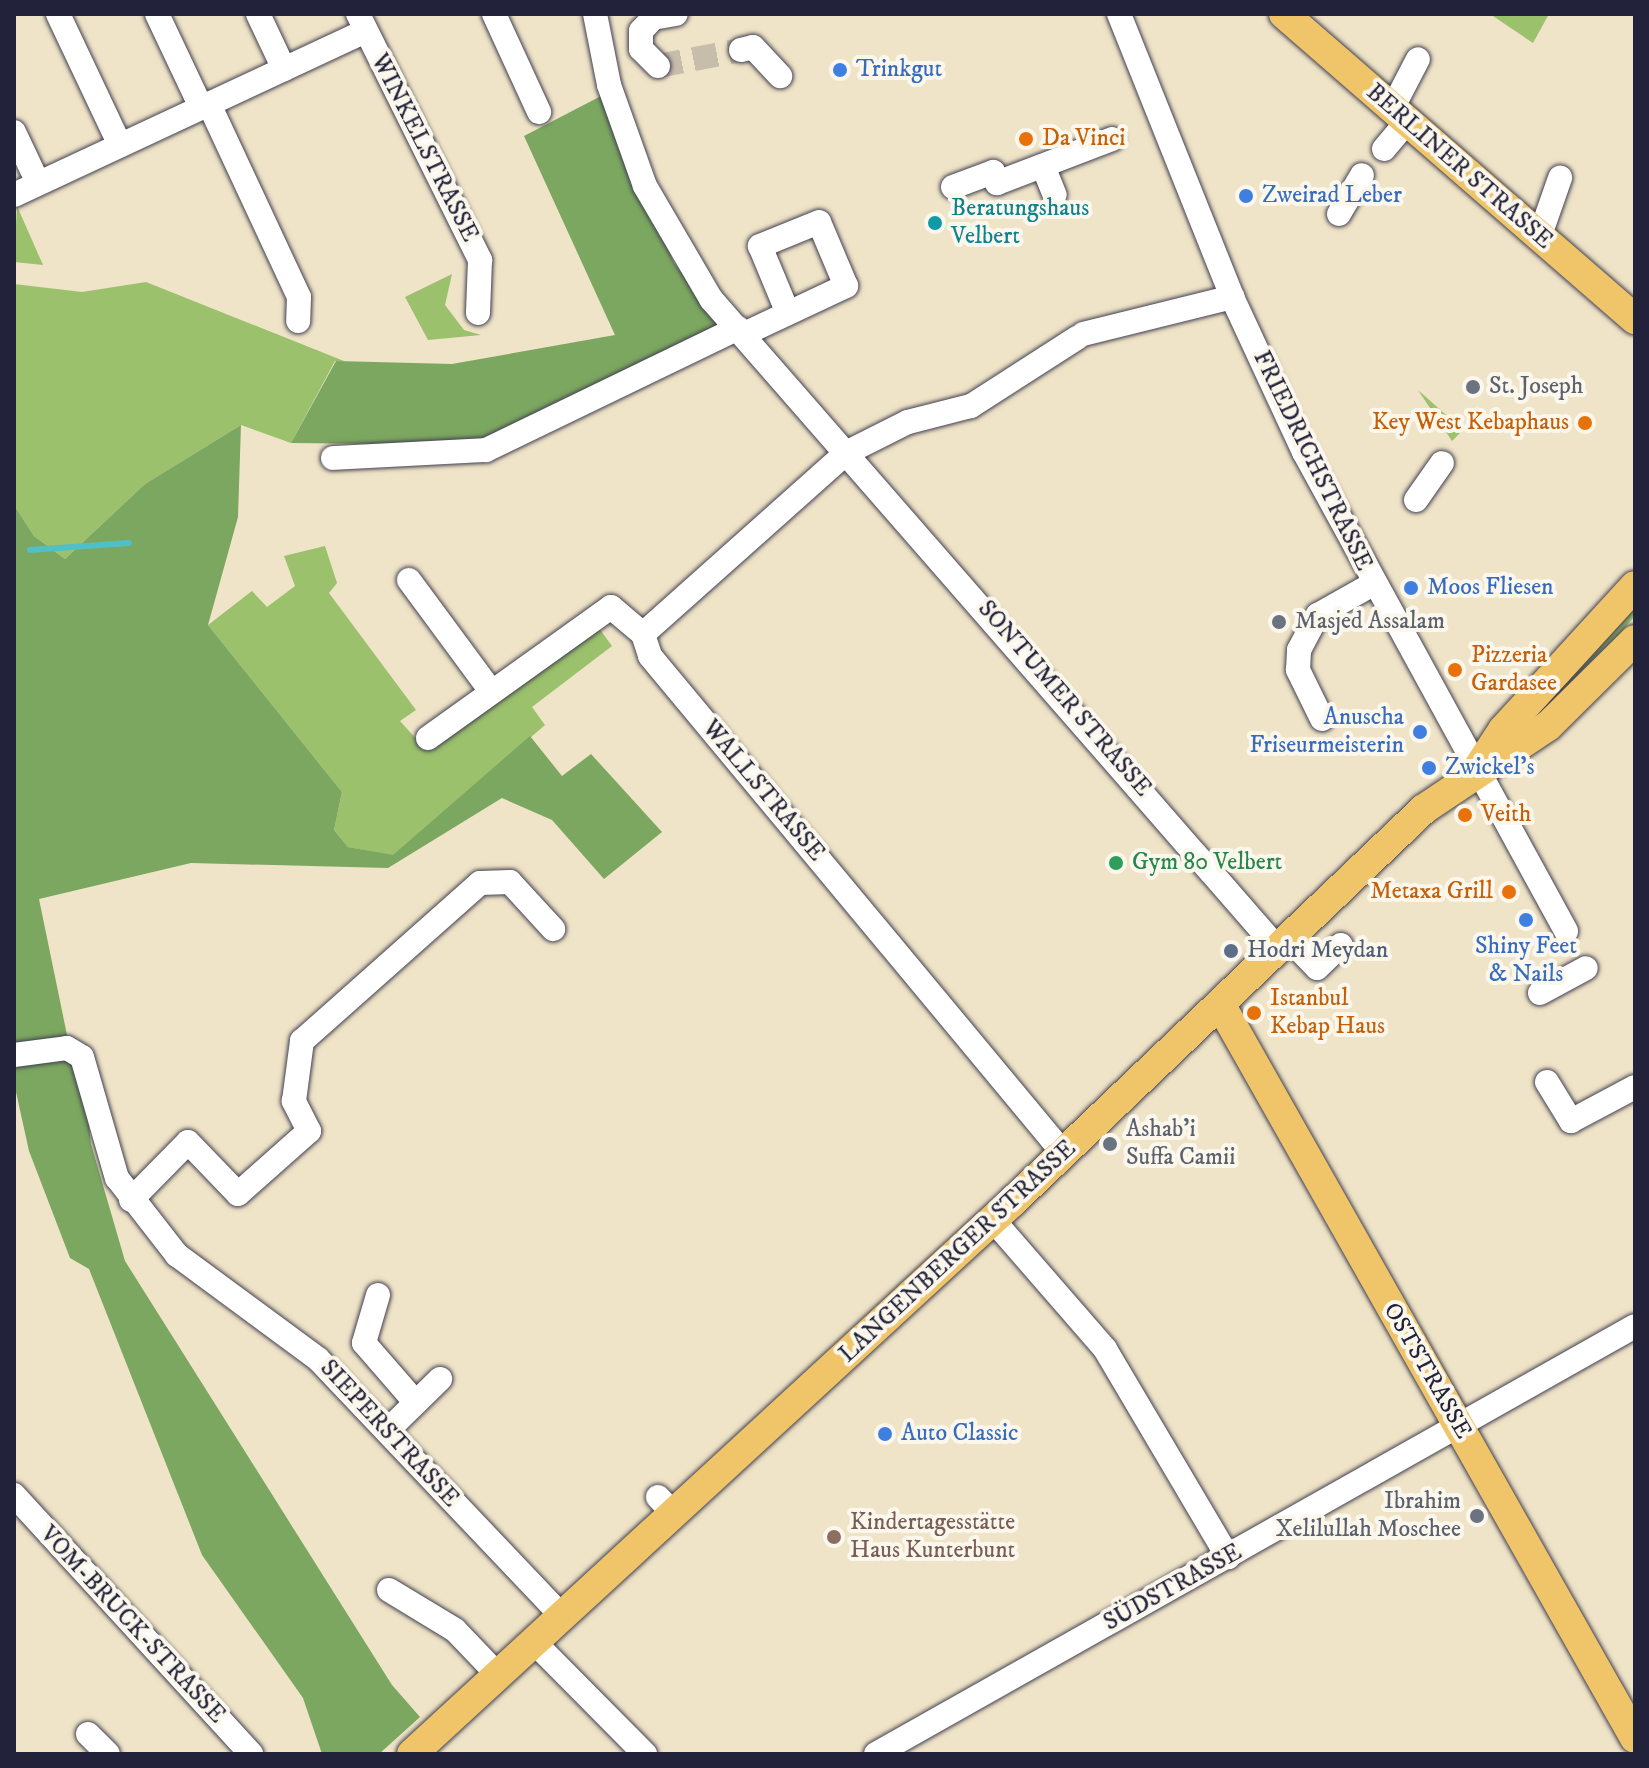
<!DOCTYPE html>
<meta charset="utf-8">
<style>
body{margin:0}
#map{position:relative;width:1649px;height:1768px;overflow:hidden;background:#efe4c7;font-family:"IM FELL DW Pica",serif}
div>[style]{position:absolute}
.green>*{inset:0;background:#9bc16c}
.forest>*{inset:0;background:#7ca760}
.stream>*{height:6px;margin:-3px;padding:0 3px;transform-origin:3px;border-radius:3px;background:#51c0c6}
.minor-tunnel>*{height:24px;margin-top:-12px;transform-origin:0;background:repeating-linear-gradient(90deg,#c6bdab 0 24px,transparent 0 36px)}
.roads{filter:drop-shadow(0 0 2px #413f50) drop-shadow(0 0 2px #413f50)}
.minor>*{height:24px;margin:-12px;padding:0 12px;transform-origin:12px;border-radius:12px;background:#fff}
.major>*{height:30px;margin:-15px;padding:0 15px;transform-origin:15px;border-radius:15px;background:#f0c469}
.dots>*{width:22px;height:22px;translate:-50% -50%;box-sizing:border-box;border:4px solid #fbf7ec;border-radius:50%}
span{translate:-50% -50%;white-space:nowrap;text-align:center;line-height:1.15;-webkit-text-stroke:8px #fbf7ec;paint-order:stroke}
.shop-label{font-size:24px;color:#366cbe}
.left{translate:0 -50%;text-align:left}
.right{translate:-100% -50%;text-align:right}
.food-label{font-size:24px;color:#c56008}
.street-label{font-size:24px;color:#22223b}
.culture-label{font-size:24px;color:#0d838f}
.worship-label{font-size:24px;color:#5b616d}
.leisure-label{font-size:24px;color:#27864d}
.service-label{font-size:24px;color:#4e5e75}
.education-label{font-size:24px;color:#785e54}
.frame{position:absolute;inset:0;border:16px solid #22223b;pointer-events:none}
</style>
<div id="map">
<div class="green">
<div style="clip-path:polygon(1490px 14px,1549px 14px,1533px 43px)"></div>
<div style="clip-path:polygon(17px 206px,43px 265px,14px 262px)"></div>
<div style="clip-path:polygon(452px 274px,445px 305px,464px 330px,481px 335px,428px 340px,405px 297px)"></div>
<div style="clip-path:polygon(146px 282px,344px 361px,335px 361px,291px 443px,241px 425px,145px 484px,65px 559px,34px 536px,14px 505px,14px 284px,82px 292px)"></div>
<div style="clip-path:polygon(1418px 390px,1463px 430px,1452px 441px)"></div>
<div style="clip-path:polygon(325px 546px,337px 583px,329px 593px,416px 710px,400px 721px,427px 751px,596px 624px,612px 646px,532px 707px,545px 725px,393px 856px,348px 847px,334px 830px,342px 792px,208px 625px,252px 591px,267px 607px,295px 586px,284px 556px)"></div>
<div style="clip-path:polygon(1635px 606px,1635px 616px,1567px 693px,1510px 744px)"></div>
</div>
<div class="forest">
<div style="clip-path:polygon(603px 95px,674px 263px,724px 327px,479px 445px,291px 443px,336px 361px,452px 364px,615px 335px,524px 136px)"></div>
<div style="clip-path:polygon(241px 425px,238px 517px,208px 625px,342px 792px,334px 830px,348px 847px,393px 855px,530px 736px,562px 776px,591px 754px,662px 832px,604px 879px,552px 820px,502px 798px,388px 868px,191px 863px,39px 899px,67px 1035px,83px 1070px,91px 1144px,125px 1261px,392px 1685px,420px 1717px,379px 1754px,322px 1754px,303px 1698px,202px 1555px,89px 1269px,70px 1258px,29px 1151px,14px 1083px,14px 505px,34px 536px,65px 559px,145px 484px)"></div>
</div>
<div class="stream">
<div style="left:30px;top:550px;width:99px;rotate:-4deg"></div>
</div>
<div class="minor-tunnel">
<div style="left:658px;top:66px;width:85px;rotate:-10.9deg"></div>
</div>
<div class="roads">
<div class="minor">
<div style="left:58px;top:14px;width:145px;rotate:64.7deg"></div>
<div style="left:157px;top:14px;width:103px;rotate:64.7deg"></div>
<div style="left:258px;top:14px;width:61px;rotate:64.7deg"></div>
<div style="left:358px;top:14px;width:275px;rotate:63.6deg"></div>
<div style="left:480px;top:260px;width:53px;rotate:92.2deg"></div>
<div style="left:494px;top:14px;width:108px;rotate:65.3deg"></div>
<div style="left:595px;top:14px;width:72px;rotate:78.8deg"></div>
<div style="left:609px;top:85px;width:107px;rotate:70.4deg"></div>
<div style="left:645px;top:186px;width:131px;rotate:59.7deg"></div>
<div style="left:711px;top:299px;width:863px;rotate:48.9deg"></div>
<div style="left:1119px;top:14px;width:305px;rotate:68.2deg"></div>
<div style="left:1232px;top:297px;width:171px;rotate:65.1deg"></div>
<div style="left:1304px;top:452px;width:546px;rotate:61.32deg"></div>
<div style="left:741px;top:50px;width:12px;rotate:-14deg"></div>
<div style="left:753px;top:47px;width:40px;rotate:47deg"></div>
<div style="left:658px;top:66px;width:24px;rotate:-135deg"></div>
<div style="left:641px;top:49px;width:18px;rotate:-90deg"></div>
<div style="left:641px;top:31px;width:18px;rotate:-47deg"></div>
<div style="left:653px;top:18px;width:23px;rotate:-10deg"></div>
<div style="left:209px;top:104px;width:213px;rotate:65deg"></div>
<div style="left:299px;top:297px;width:24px;rotate:92deg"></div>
<div style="left:1392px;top:109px;width:56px;rotate:-62.5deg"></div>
<div style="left:14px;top:132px;width:56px;rotate:64.8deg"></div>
<div style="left:1384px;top:149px;width:35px;rotate:-50deg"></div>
<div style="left:1043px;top:166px;width:31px;rotate:68deg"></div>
<div style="left:953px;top:187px;width:43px;rotate:-20.6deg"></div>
<div style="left:993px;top:172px;width:12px;rotate:70deg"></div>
<div style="left:997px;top:183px;width:123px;rotate:-20.9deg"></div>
<div style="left:14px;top:195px;width:387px;rotate:-25deg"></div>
<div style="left:1339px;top:214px;width:45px;rotate:-59.5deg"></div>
<div style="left:1539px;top:238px;width:64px;rotate:-70.7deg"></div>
<div style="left:744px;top:334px;width:113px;rotate:-25.2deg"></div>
<div style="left:846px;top:286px;width:69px;rotate:-112.9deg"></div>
<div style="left:819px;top:222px;width:64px;rotate:157.9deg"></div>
<div style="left:760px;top:246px;width:70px;rotate:67.4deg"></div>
<div style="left:1083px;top:334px;width:154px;rotate:-13.9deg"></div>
<div style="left:333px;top:458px;width:153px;rotate:-3deg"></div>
<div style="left:486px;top:450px;width:280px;rotate:-25.8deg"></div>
<div style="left:1416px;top:500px;width:45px;rotate:-54.9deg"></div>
<div style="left:409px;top:580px;width:137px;rotate:53.6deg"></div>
<div style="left:643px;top:634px;width:23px;rotate:72deg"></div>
<div style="left:650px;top:656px;width:648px;rotate:50.26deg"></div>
<div style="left:643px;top:634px;width:272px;rotate:-41.7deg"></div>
<div style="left:846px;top:453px;width:69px;rotate:-26.6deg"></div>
<div style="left:908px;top:422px;width:65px;rotate:-14.3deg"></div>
<div style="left:971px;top:406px;width:126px;rotate:-32.7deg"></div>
<div style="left:1322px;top:719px;width:55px;rotate:-116.1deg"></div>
<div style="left:1298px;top:670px;width:20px;rotate:-87deg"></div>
<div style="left:1299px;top:650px;width:40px;rotate:-62deg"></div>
<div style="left:1318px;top:615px;width:63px;rotate:-29.4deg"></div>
<div style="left:428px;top:738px;width:225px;rotate:-35.6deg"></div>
<div style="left:611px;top:607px;width:42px;rotate:40.2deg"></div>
<div style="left:1289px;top:939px;width:40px;rotate:46deg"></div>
<div style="left:1317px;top:968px;width:33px;rotate:-44deg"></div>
<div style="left:1540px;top:993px;width:52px;rotate:-28.5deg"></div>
<div style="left:14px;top:1055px;width:53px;rotate:-7.5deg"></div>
<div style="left:67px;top:1048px;width:17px;rotate:31deg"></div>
<div style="left:82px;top:1057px;width:126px;rotate:73.9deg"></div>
<div style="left:117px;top:1178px;width:98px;rotate:52.1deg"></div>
<div style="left:177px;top:1255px;width:175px;rotate:36.4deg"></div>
<div style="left:318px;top:1359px;width:353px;rotate:46.5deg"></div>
<div style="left:1547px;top:1082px;width:46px;rotate:58.4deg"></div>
<div style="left:1571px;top:1121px;width:72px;rotate:-28deg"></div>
<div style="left:131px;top:1200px;width:81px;rotate:-45.5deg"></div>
<div style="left:188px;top:1142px;width:72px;rotate:46.1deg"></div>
<div style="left:238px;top:1194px;width:95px;rotate:-41.6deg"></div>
<div style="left:309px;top:1131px;width:34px;rotate:-117deg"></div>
<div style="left:294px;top:1101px;width:61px;rotate:-82.4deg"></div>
<div style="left:302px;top:1041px;width:238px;rotate:-41.6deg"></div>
<div style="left:480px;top:883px;width:30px;rotate:-2deg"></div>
<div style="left:510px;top:882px;width:64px;rotate:47.5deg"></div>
<div style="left:993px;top:1220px;width:171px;rotate:49deg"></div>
<div style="left:1105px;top:1349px;width:242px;rotate:59.4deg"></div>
<div style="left:378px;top:1295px;width:50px;rotate:106.3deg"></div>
<div style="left:364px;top:1343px;width:79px;rotate:49.1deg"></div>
<div style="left:388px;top:1430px;width:73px;rotate:-44.4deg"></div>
<div style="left:14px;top:1495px;width:351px;rotate:47.5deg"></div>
<div style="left:658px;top:1497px;width:21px;rotate:47deg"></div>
<div style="left:389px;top:1590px;width:77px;rotate:31.2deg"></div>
<div style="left:455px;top:1630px;width:64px;rotate:46.3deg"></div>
<div style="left:534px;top:1642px;width:158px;rotate:45.3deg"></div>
<div style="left:88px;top:1734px;width:28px;rotate:45deg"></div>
<div style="left:876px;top:1754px;width:871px;rotate:-29.42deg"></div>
</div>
<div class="major">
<div style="left:1284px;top:14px;width:465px;rotate:41deg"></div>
<div style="left:1478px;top:768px;width:45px;rotate:-56.7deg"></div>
<div style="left:1503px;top:730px;width:195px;rotate:-47.5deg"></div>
<div style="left:1220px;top:1004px;width:843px;rotate:60.52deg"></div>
<div style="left:412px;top:1754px;width:815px;rotate:-42.61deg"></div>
<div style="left:1012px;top:1202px;width:569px;rotate:-43.65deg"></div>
<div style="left:1424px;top:809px;width:149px;rotate:-33.8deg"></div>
<div style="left:1548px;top:726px;width:122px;rotate:-44.7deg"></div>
</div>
</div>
<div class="dots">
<div style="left:840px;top:70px;background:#3f7fe0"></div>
<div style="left:1026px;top:139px;background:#e8710a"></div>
<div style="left:1246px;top:196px;background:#3f7fe0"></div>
<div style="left:935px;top:223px;background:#0f9aa8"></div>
<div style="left:1473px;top:387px;background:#6b7280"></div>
<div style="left:1585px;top:423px;background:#e8710a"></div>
<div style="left:1411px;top:588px;background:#3f7fe0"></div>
<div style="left:1279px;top:622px;background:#6b7280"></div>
<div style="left:1455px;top:670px;background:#e8710a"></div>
<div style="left:1420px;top:732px;background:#3f7fe0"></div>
<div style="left:1429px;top:768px;background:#3f7fe0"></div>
<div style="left:1465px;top:815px;background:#e8710a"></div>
<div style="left:1116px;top:863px;background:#2e9e5b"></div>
<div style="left:1509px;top:892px;background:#e8710a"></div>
<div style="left:1526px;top:920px;background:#3f7fe0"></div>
<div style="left:1231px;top:951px;background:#5c6f8a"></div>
<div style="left:1254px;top:1013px;background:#e8710a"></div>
<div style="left:1110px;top:1144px;background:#6b7280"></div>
<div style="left:885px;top:1434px;background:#3f7fe0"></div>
<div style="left:1477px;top:1516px;background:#6b7280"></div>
<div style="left:834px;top:1537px;background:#8d6e63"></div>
</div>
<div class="shop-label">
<span class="left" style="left:856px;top:70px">Trinkgut</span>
<span class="left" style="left:1262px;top:196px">Zweirad Leber</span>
<span class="left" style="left:1427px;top:588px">Moos Fliesen</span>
<span class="right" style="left:1404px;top:732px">Anuscha<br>Friseurmeisterin</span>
<span class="left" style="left:1445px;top:768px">Zwickel's</span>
<span style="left:1526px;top:961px">Shiny Feet<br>&amp; Nails</span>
<span class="left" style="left:901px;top:1434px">Auto Classic</span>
</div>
<div class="food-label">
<span class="left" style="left:1042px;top:139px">Da Vinci</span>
<span class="right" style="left:1569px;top:423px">Key West Kebaphaus</span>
<span class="left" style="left:1471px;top:670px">Pizzeria<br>Gardasee</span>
<span class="left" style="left:1481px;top:815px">Veith</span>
<span class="right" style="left:1493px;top:892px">Metaxa Grill</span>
<span class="left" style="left:1270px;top:1013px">Istanbul<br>Kebap Haus</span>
</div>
<div class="street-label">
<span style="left:424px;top:148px;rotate:63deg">WINKELSTRASSE</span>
<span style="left:1459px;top:167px;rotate:41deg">BERLINER STRASSE</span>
<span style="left:1312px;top:461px;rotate:64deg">FRIEDRICHSTRASSE</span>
<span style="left:1064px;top:699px;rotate:49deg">SONTUMER STRASSE</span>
<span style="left:763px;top:791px;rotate:50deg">WALLSTRASSE</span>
<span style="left:958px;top:1252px;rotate:-43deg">LANGENBERGER STRASSE</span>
<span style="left:1427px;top:1371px;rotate:60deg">OSTSTRASSE</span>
<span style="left:389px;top:1434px;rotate:47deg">SIEPERSTRASSE</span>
<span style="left:1173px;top:1588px;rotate:-29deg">SÜDSTRASSE</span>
<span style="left:132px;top:1625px;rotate:47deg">VOM-BRUCK-STRASSE</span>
</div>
<div class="culture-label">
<span class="left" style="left:951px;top:223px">Beratungshaus<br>Velbert</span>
</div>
<div class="worship-label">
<span class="left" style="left:1489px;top:387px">St. Joseph</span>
<span class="left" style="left:1295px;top:622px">Masjed Assalam</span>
<span class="left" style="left:1126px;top:1144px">Ashab'i<br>Suffa Camii</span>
<span class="right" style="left:1461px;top:1516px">Ibrahim<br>Xelilullah Moschee</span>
</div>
<div class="leisure-label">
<span class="left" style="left:1132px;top:863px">Gym 80 Velbert</span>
</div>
<div class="service-label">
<span class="left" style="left:1247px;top:951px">Hodri Meydan</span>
</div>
<div class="education-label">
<span class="left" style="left:850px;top:1537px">Kindertagesstätte<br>Haus Kunterbunt</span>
</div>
<div class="frame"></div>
</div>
